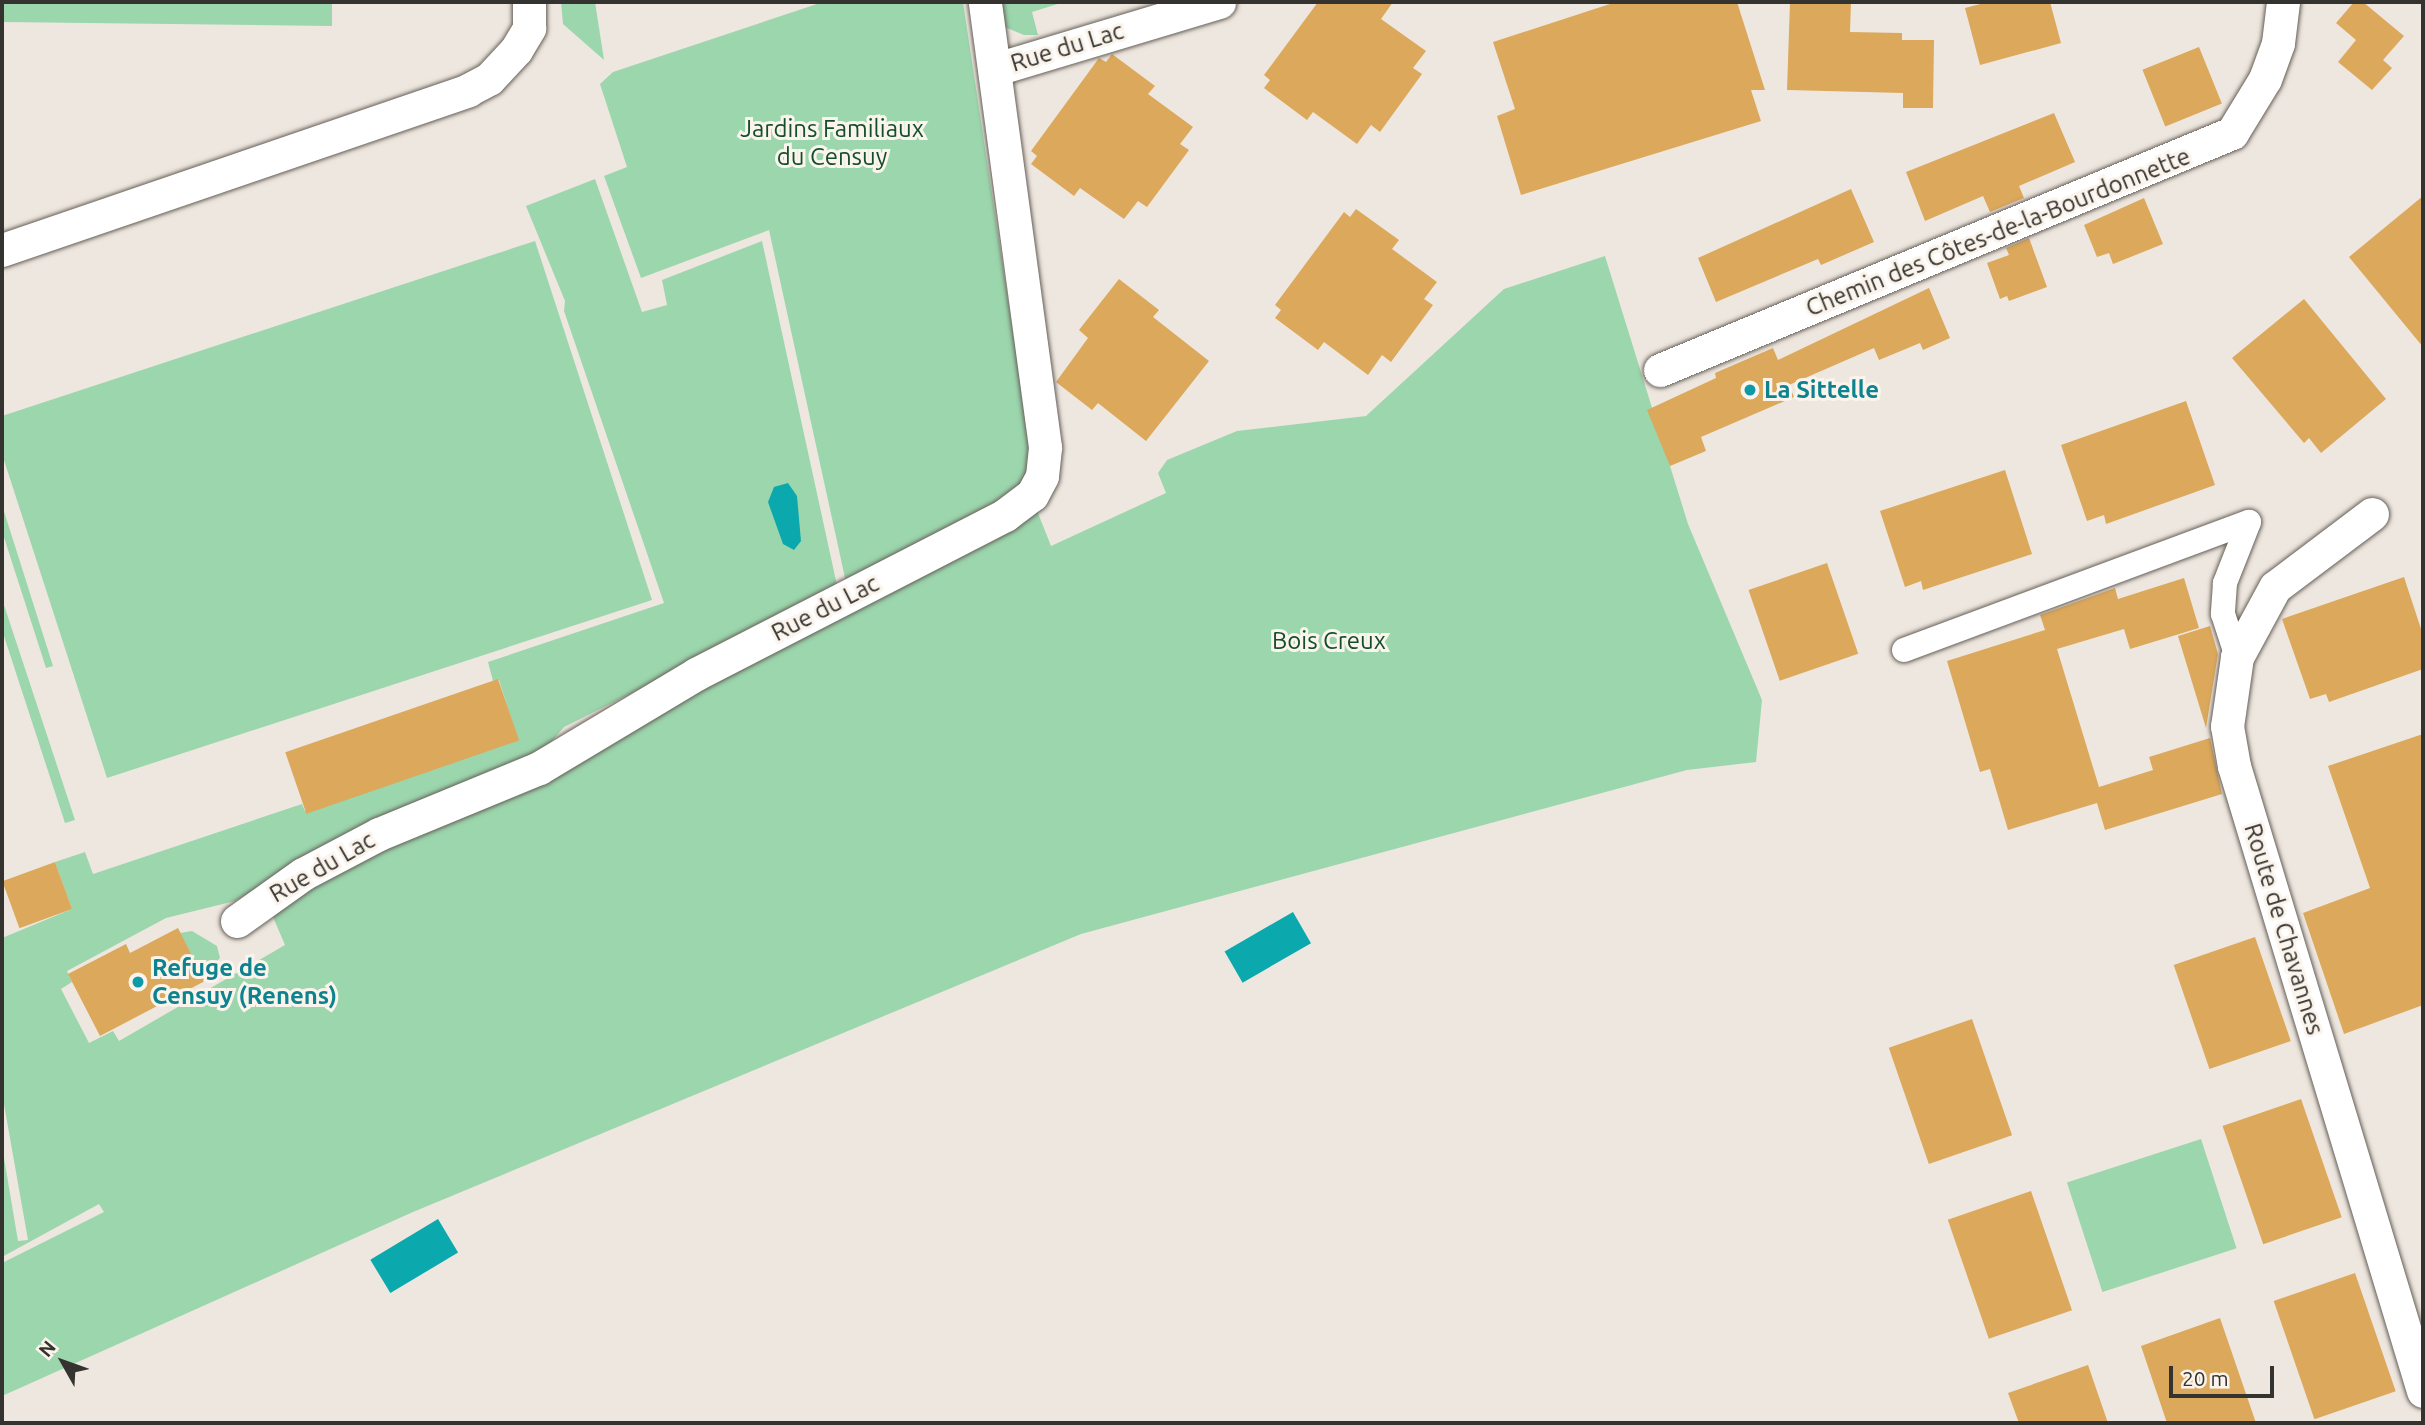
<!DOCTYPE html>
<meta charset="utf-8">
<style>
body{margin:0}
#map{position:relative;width:2425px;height:1425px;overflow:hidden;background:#eee7df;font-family:Ubuntu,sans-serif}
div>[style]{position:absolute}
.green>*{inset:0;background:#9cd6ad;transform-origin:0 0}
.water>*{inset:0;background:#0ba9ad;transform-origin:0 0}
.building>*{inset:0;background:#dca85b;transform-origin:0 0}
.roads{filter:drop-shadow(0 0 2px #655f58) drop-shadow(0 0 2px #655f58)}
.pedestrian>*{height:24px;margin:-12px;padding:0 12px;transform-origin:12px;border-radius:12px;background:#fff}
.minor>*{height:33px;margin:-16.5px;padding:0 16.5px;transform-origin:16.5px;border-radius:16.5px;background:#fff}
.dots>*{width:19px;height:19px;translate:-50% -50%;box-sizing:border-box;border:4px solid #fbf4ec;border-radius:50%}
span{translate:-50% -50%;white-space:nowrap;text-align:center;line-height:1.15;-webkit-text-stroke:6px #fbf4ec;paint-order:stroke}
.street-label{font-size:24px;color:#35332f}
.park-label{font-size:24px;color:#134f2c}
.culture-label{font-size:24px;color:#0d838f;font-weight:700}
.left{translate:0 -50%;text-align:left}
.frame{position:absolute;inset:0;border:4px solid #35332f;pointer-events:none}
.north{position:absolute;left:28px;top:1327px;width:70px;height:70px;-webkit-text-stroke:5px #fbf4ec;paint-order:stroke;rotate:310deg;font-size:19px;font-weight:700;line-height:28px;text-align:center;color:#35332f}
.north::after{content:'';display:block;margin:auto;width:24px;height:32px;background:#35332f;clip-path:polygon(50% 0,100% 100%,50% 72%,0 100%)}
.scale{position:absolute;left:2169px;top:1366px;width:105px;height:32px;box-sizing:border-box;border:4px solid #35332f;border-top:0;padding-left:9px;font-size:21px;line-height:24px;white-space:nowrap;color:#35332f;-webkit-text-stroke:5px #fbf4ec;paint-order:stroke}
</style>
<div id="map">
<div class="green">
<div style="clip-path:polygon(2px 2px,332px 2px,332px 26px,2px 22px)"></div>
<div style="clip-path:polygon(561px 2px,595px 2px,604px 60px,563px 24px)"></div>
<div style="clip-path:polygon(823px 2px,963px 2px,1032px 459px,1025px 487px,847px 587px,769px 230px,641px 278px,604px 176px,627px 167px,600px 84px,613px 72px)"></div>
<div style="clip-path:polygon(992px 2px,1064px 2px,1032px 12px,1038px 35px,1024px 35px,999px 25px)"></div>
<div style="clip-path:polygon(595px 179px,642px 312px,667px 305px,662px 280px,762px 241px,838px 590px,564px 727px,535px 761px,323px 850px,235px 901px,166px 918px,67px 971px,72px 982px,61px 989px,89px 1043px,113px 1031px,119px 1041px,285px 945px,273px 917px,281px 902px,1036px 508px,1051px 546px,1166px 493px,1158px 473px,1167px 460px,1237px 431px,1366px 416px,1504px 289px,1605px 256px,1688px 524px,1762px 700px,1756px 762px,1687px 770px,1081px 934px,413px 1212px,2px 1396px,2px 1263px,104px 1212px,99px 1204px,2px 1257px,2px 1146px,18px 1241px,28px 1240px,2px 1093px,2px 938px,72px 909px,55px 862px,85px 852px,93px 874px,302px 804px,305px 811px,518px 740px,499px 680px,493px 681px,488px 662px,664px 603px,564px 311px,565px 301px,526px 206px)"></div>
<div style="clip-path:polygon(535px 241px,652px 600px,107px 778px,2px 454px,2px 416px)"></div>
<div style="clip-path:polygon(2px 505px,53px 666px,46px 668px,2px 531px)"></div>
<div style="clip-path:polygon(2px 599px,75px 820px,65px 823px,2px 630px)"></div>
<div style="clip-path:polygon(192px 931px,217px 946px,220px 958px,203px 977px,180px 933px)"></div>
<div style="left:2201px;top:1139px;width:115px;height:141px;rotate:72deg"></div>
</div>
<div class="water">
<div style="clip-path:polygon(788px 483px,797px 496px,801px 541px,794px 550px,783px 544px,768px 502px,774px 487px)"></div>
<div style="left:1293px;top:912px;width:36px;height:79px;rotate:60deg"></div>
<div style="left:438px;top:1219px;width:39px;height:79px;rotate:59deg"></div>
</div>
<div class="building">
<div style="clip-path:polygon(1318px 2px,1393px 2px,1381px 19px,1426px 51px,1413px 68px,1422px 74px,1380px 132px,1371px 125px,1357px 144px,1313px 112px,1307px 120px,1264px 88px,1270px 80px,1264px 75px)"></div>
<div style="clip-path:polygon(1616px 2px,1737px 2px,1765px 90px,1751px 90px,1761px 121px,1521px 195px,1497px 116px,1515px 109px,1493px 42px)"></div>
<div style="clip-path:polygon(1790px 2px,1851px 2px,1850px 32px,1902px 33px,1902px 40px,1934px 40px,1933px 108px,1903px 108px,1903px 93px,1787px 90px)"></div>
<div style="clip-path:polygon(1988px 2px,2050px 2px,2061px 43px,1980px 65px,1965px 8px)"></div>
<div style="clip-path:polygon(2354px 2px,2363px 2px,2404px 36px,2383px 60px,2392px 68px,2372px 90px,2338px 62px,2356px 40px,2336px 23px)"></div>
<div style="left:2199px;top:47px;width:61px;height:61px;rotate:68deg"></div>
<div style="clip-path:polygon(1112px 54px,1155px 86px,1148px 94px,1193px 127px,1180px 144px,1189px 150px,1147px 207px,1138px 201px,1124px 219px,1080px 188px,1074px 196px,1031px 164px,1037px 156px,1031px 151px,1099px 58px,1106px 62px)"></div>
<div style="clip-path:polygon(2054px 113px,2075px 162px,2019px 186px,2024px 198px,1990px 212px,1983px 196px,1925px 221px,1906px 172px)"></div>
<div style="clip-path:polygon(1851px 189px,1874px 242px,1821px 265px,1818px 259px,1716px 302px,1698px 258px)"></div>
<div style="clip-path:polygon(2423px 196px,2423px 347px,2349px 257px)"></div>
<div style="clip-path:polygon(2144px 198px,2163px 244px,2113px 264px,2109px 253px,2097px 257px,2084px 225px)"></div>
<div style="clip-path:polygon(1356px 209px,1399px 240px,1392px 249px,1437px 282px,1424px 299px,1433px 305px,1391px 362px,1382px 355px,1368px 375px,1324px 342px,1318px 350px,1275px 318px,1281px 310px,1275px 305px,1344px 212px,1350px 217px)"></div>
<div style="clip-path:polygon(2029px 238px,2047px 287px,2009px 301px,2007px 296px,2000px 299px,1987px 263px,2009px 255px,2006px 248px)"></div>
<div style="clip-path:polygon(1119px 279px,1159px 310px,1153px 317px,1209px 361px,1146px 441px,1098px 403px,1092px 410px,1056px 382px,1088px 338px,1079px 330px)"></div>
<div style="clip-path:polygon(1929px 288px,1950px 338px,1923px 350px,1920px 343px,1879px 360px,1874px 348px,1789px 385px,1794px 397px,1701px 437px,1706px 451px,1670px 466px,1647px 410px,1716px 378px,1715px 373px,1773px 348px,1778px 360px)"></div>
<div style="clip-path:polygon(2304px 299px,2386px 399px,2321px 453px,2309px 438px,2304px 443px,2232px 358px)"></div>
<div style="clip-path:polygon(2186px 401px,2215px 485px,2106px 524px,2104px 515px,2087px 521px,2061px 445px)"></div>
<div style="clip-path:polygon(2005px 470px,2032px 554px,1923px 590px,1921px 581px,1905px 587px,1880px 511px)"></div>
<div style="left:1827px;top:563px;width:96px;height:83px;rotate:71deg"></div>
<div style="clip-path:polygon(2404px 577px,2423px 635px,2423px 669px,2329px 702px,2326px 694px,2310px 699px,2282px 619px)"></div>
<div style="clip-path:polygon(2184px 578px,2199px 628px,2130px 649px,2124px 629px,2057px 649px,2099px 787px,2153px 770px,2149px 757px,2210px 738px,2222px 794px,2105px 830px,2097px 803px,2008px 830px,1990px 769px,1980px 772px,1947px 661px,2045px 630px,2040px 615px,2115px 588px,2118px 599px)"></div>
<div style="clip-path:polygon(2210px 626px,2218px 654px,2206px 728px,2178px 636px)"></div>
<div style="left:498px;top:679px;width:65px;height:225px;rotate:71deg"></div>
<div style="clip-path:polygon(2423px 734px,2423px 1005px,2344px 1034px,2303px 913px,2370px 888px,2328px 766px)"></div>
<div style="left:55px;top:862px;width:50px;height:56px;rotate:70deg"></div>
<div style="clip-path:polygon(178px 928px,205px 981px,100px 1036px,68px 974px,126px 944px,130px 953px)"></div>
<div style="left:2255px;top:937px;width:110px;height:86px;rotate:71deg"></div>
<div style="left:1972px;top:1019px;width:123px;height:88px;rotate:71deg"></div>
<div style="left:2301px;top:1099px;width:125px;height:83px;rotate:71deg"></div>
<div style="left:2031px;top:1191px;width:126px;height:88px;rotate:71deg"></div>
<div style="left:2355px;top:1273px;width:125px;height:86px;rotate:71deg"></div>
<div style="clip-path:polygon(2220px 1318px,2256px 1423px,2167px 1423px,2141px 1346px)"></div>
<div style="clip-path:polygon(2088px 1365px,2108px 1423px,2019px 1423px,2008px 1393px)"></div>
</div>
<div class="roads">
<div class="pedestrian">
<div style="left:1904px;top:650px;width:368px;rotate:-20.4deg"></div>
<div style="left:2249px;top:522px;width:66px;rotate:111.5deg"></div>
<div style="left:2225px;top:583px;width:31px;rotate:94deg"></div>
<div style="left:2223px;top:614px;width:45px;rotate:72deg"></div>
</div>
<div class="minor">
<div style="left:996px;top:69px;width:233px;rotate:-16.7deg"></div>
<div style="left:2px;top:250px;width:493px;rotate:-18.9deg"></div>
<div style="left:468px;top:90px;width:24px;rotate:-28deg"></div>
<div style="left:489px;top:79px;width:40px;rotate:-47deg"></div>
<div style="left:516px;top:50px;width:26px;rotate:-59deg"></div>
<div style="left:529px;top:28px;width:26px;rotate:-90deg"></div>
<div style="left:1660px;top:370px;width:619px;rotate:-22.51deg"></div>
<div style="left:2232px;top:133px;width:63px;rotate:-58.6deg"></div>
<div style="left:2265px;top:79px;width:38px;rotate:-70deg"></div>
<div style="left:2278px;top:43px;width:41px;rotate:-83deg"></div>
<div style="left:2372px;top:514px;width:121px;rotate:143deg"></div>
<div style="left:2275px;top:587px;width:80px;rotate:118.5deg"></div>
<div style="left:2237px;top:657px;width:70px;rotate:98.2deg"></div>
<div style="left:2227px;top:726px;width:41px;rotate:80.1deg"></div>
<div style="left:2234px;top:766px;width:653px;rotate:73.17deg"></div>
<div style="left:237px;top:921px;width:81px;rotate:-35.5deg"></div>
<div style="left:303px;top:874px;width:86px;rotate:-27.8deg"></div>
<div style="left:379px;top:834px;width:173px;rotate:-22.4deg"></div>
<div style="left:539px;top:768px;width:183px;rotate:-30.9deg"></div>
<div style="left:696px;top:674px;width:348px;rotate:-27.2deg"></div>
<div style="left:1005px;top:515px;width:34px;rotate:-37deg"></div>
<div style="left:1032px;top:495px;width:21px;rotate:-62deg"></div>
<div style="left:1042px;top:476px;width:29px;rotate:-84deg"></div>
<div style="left:1045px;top:447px;width:449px;rotate:-97.7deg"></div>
</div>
</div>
<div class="dots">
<div style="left:1750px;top:390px;background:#0f9aa8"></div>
<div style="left:138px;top:982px;background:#0f9aa8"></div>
</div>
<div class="street-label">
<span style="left:1067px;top:47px;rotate:-17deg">Rue du Lac</span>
<span style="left:1998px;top:232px;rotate:-22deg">Chemin des Côtes-de-la-Bourdonnette</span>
<span style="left:825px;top:608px;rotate:-27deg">Rue du Lac</span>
<span style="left:322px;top:867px;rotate:-30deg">Rue du Lac</span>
<span style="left:2284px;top:929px;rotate:73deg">Route de Chavannes</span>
</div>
<div class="park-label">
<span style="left:832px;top:143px">Jardins Familiaux<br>du Censuy</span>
<span style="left:1329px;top:641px">Bois Creux</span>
</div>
<div class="culture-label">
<span class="left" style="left:1764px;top:390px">La Sittelle</span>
<span class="left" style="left:152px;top:982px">Refuge de<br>Censuy (Renens)</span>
</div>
<div class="frame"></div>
<div class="north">N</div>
<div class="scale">20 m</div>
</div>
